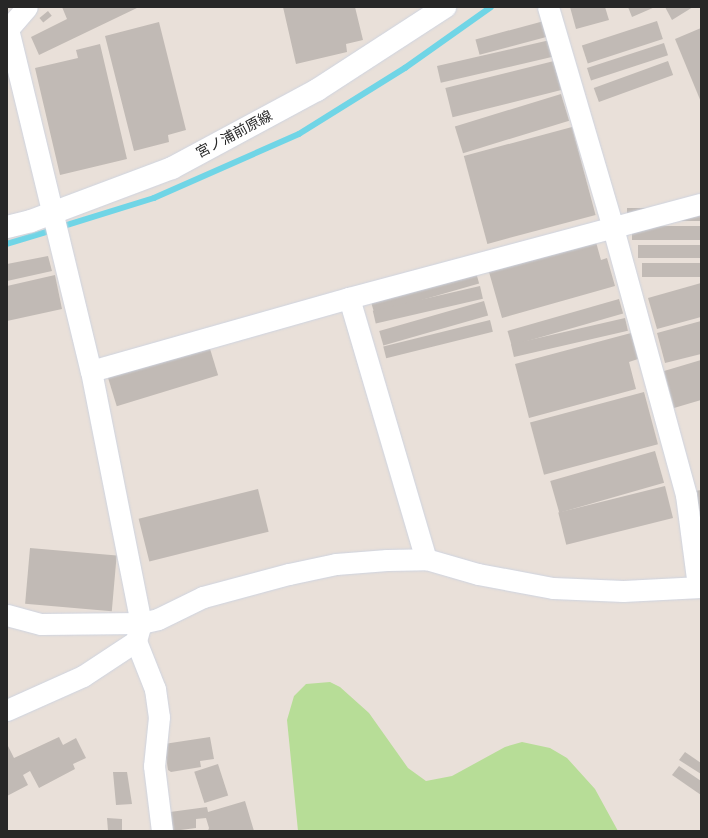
<!DOCTYPE html>
<meta charset="utf-8">
<style>
body{margin:0}
#map{position:relative;width:708px;height:838px;overflow:hidden;background:#e9e0d9;font-family:"PT Sans Narrow","Noto Sans JP",sans-serif}
div>[style]{position:absolute}
.green>*{inset:0;background:#b7dd97}
.stream>*{height:5.5px;margin:-2.75px;padding:0 2.75px;transform-origin:2.75px;border-radius:2.75px;background:#70d5e6}
.building>*{inset:0;background:#c1bab5;transform-origin:0 0}
.roads{filter:drop-shadow(0 0 1px #ced3df) drop-shadow(0 0 1px #ced3df)}
.minor>*{height:21px;margin:-10.5px;padding:0 10.5px;transform-origin:10.5px;border-radius:10.5px;background:#fff}
.secondary>*{height:22px;margin:-11px;padding:0 11px;transform-origin:11px;border-radius:11px;background:#fff}
span{translate:-50% -50%;white-space:nowrap;text-align:center;line-height:1.15;-webkit-text-stroke:3px #fff;paint-order:stroke}
.street-label{font-size:14px;color:#272727}
.frame{position:absolute;inset:0;border:8px solid #272727;pointer-events:none}
</style>
<div id="map">
<div class="green">
<div style="clip-path:polygon(330px 682px,340px 687px,369px 713px,408px 768px,426px 781px,452px 776px,505px 747px,522px 742px,550px 748px,567px 758px,595px 789px,618px 831px,298px 831px,287px 720px,294px 696px,306px 684px)"></div>
</div>
<div class="stream">
<div style="left:61px;top:227px;width:97px;rotate:-17.3deg"></div>
<div style="left:154px;top:198px;width:158px;rotate:-23.8deg"></div>
<div style="left:299px;top:134px;width:125px;rotate:-31.9deg"></div>
<div style="left:405px;top:68px;width:105px;rotate:-35.3deg"></div>
<div style="left:7px;top:244px;width:48px;rotate:-16.9deg"></div>
</div>
<div class="building">
<div style="clip-path:polygon(62px 7px,139px 7px,39px 55px,31px 37px,67px 19px)"></div>
<div style="clip-path:polygon(283px 7px,355px 7px,363px 40px,346px 44px,347px 52px,296px 64px)"></div>
<div style="clip-path:polygon(570px 7px,605px 7px,609px 20px,576px 29px)"></div>
<div style="clip-path:polygon(628px 7px,655px 7px,632px 17px)"></div>
<div style="clip-path:polygon(665px 7px,693px 7px,672px 20px)"></div>
<div style="left:48px;top:11px;width:6px;height:11px;rotate:51deg"></div>
<div style="left:544px;top:21px;width:16px;height:71px;rotate:75deg"></div>
<div style="left:657px;top:21px;width:19px;height:79px;rotate:72deg"></div>
<div style="clip-path:polygon(159px 22px,186px 130px,168px 135px,169px 142px,134px 151px,105px 36px)"></div>
<div style="clip-path:polygon(701px 28px,701px 102px,675px 39px)"></div>
<div style="left:550px;top:40px;width:17px;height:116px;rotate:77deg"></div>
<div style="left:664px;top:43px;width:13px;height:81px;rotate:72deg"></div>
<div style="clip-path:polygon(100px 44px,127px 159px,60px 175px,35px 68px,78px 58px,76px 50px)"></div>
<div style="left:554px;top:61px;width:30px;height:112px;rotate:76deg"></div>
<div style="left:668px;top:61px;width:15px;height:79px;rotate:70deg"></div>
<div style="left:561px;top:94px;width:28px;height:111px;rotate:73deg"></div>
<div style="left:572px;top:127px;width:91px;height:112px;rotate:75deg"></div>
<div style="left:701px;top:208px;width:13px;height:74px;rotate:90deg"></div>
<div style="left:701px;top:226px;width:14px;height:69px;rotate:90deg"></div>
<div style="clip-path:polygon(594px 235px,601px 260px,607px 258px,615px 286px,502px 318px,487px 265px)"></div>
<div style="left:701px;top:245px;width:13px;height:63px;rotate:90deg"></div>
<div style="clip-path:polygon(48px 256px,52px 271px,7px 281px,7px 264px)"></div>
<div style="left:701px;top:263px;width:14px;height:59px;rotate:90deg"></div>
<div style="left:475px;top:269px;width:15px;height:109px;rotate:74deg"></div>
<div style="clip-path:polygon(55px 275px,62px 309px,7px 321px,7px 286px)"></div>
<div style="clip-path:polygon(701px 283px,701px 317px,657px 329px,648px 298px)"></div>
<div style="left:480px;top:286px;width:13px;height:110px;rotate:77deg"></div>
<div style="left:619px;top:299px;width:15px;height:116px;rotate:74deg"></div>
<div style="left:484px;top:301px;width:15px;height:109px;rotate:74deg"></div>
<div style="left:625px;top:318px;width:13px;height:117px;rotate:77deg"></div>
<div style="left:490px;top:320px;width:12px;height:110px;rotate:76deg"></div>
<div style="clip-path:polygon(701px 321px,701px 354px,665px 363px,657px 333px)"></div>
<div style="clip-path:polygon(631px 333px,638px 359px,629px 362px,636px 389px,529px 418px,515px 364px)"></div>
<div style="left:207px;top:339px;width:38px;height:106px;rotate:73deg"></div>
<div style="clip-path:polygon(701px 360px,701px 400px,674px 408px,664px 371px)"></div>
<div style="left:644px;top:392px;width:54px;height:118px;rotate:75deg"></div>
<div style="left:655px;top:451px;width:33px;height:109px;rotate:74deg"></div>
<div style="left:665px;top:486px;width:33px;height:110px;rotate:76deg"></div>
<div style="left:258px;top:489px;width:44px;height:123px;rotate:76deg"></div>
<div style="clip-path:polygon(701px 490px,701px 512px,700px 512px,695px 491px)"></div>
<div style="left:30px;top:548px;width:87px;height:56px;rotate:5deg"></div>
<div style="clip-path:polygon(59px 737px,63px 745px,76px 738px,86px 758px,73px 764px,75px 769px,39px 788px,30px 771px,23px 775px,28px 785px,7px 796px,7px 744px,14px 758px)"></div>
<div style="clip-path:polygon(210px 737px,214px 759px,200px 761px,201px 767px,171px 772px,168px 770px,164px 744px)"></div>
<div style="clip-path:polygon(685px 752px,701px 763px,701px 774px,679px 760px)"></div>
<div style="left:218px;top:764px;width:33px;height:25px;rotate:72deg"></div>
<div style="clip-path:polygon(679px 766px,701px 781px,701px 795px,672px 775px)"></div>
<div style="clip-path:polygon(113px 772px,127px 772px,132px 804px,116px 805px)"></div>
<div style="clip-path:polygon(245px 801px,254px 831px,208px 831px,209px 828px,206px 818px,196px 819px,196px 828px,173px 831px,170px 812px,207px 807px,208px 812px)"></div>
<div style="clip-path:polygon(107px 818px,122px 819px,122px 830px,108px 831px)"></div>
</div>
<div class="roads">
<div class="minor">
<div style="left:548px;top:7px;width:230px;rotate:73.6deg"></div>
<div style="left:613px;top:228px;width:277px;rotate:74.7deg"></div>
<div style="left:686px;top:495px;width:92px;rotate:82.5deg"></div>
<div style="left:8px;top:29px;width:352px;rotate:76.4deg"></div>
<div style="left:91px;top:371px;width:257px;rotate:78.8deg"></div>
<div style="left:141px;top:623px;width:19px;rotate:106deg"></div>
<div style="left:136px;top:641px;width:52px;rotate:68.4deg"></div>
<div style="left:155px;top:689px;width:28px;rotate:82deg"></div>
<div style="left:159px;top:717px;width:49px;rotate:95.8deg"></div>
<div style="left:154px;top:766px;width:65px;rotate:83deg"></div>
<div style="left:7px;top:30px;width:30px;rotate:-49deg"></div>
<div style="left:349px;top:298px;width:272px;rotate:73.6deg"></div>
<div style="left:91px;top:371px;width:268px;rotate:-15.8deg"></div>
<div style="left:349px;top:298px;width:364px;rotate:-15deg"></div>
<div style="left:7px;top:615px;width:35px;rotate:15deg"></div>
<div style="left:41px;top:624px;width:100px;rotate:-0.6deg"></div>
<div style="left:141px;top:623px;width:17px;rotate:-13deg"></div>
<div style="left:158px;top:619px;width:50px;rotate:-26.1deg"></div>
<div style="left:203px;top:597px;width:89px;rotate:-15deg"></div>
<div style="left:289px;top:574px;width:48px;rotate:-12deg"></div>
<div style="left:336px;top:564px;width:51px;rotate:-4.5deg"></div>
<div style="left:387px;top:560px;width:39px;rotate:-1deg"></div>
<div style="left:426px;top:559px;width:54px;rotate:16.1deg"></div>
<div style="left:478px;top:574px;width:76px;rotate:10.6deg"></div>
<div style="left:553px;top:588px;width:70px;rotate:2.5deg"></div>
<div style="left:623px;top:591px;width:78px;rotate:-2.9deg"></div>
<div style="left:7px;top:710px;width:83px;rotate:-24.1deg"></div>
<div style="left:83px;top:676px;width:64px;rotate:-33.4deg"></div>
</div>
<div class="secondary">
<div style="left:7px;top:227px;width:25px;rotate:-14deg"></div>
<div style="left:31px;top:221px;width:151px;rotate:-20.6deg"></div>
<div style="left:172px;top:168px;width:165px;rotate:-28.3deg"></div>
<div style="left:317px;top:90px;width:153px;rotate:-33deg"></div>
</div>
</div>
<div class="street-label">
<span style="left:234px;top:134px;rotate:-28deg">宮ノ浦前原線</span>
</div>
<div class="frame"></div>
</div>
